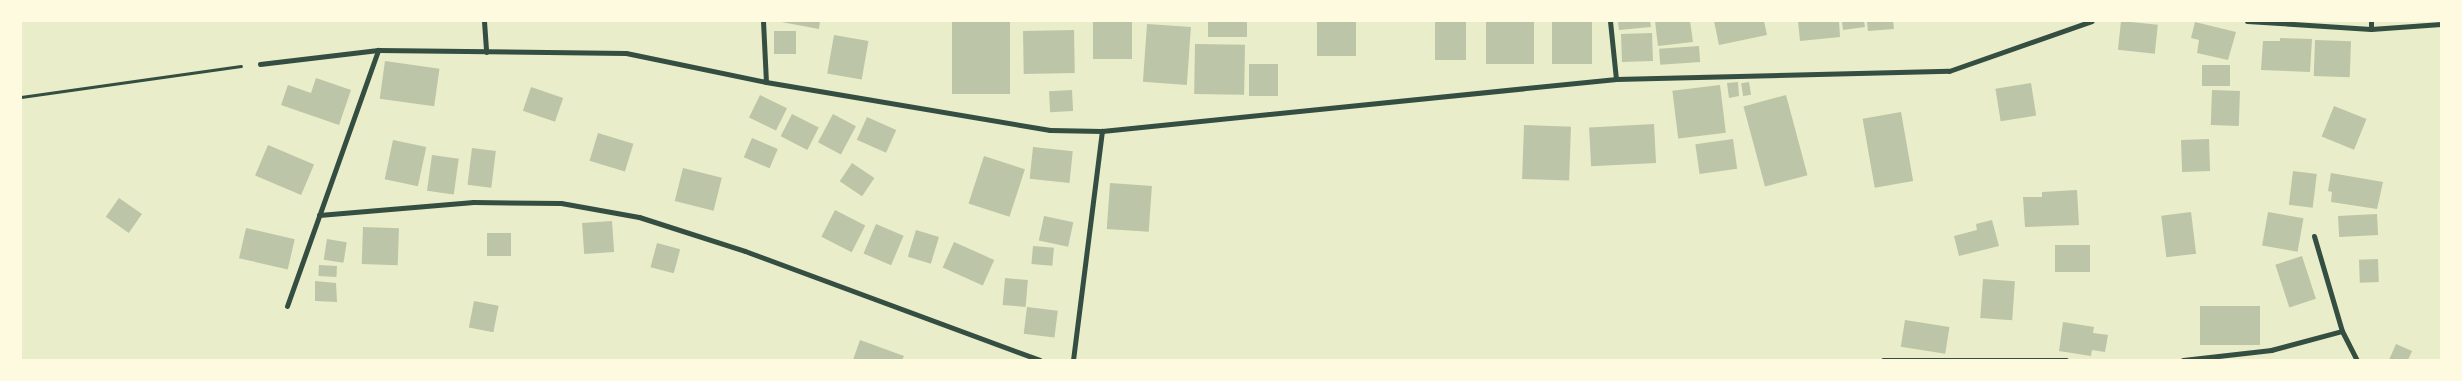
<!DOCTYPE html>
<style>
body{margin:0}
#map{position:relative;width:2462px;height:381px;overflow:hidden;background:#e9edc9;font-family:Raleway,sans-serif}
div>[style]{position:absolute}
.building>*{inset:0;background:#bcc5a7;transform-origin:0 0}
.path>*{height:3px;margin:-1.5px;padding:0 1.5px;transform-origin:1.5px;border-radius:1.5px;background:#344e41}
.minor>*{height:5px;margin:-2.5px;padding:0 2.5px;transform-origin:2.5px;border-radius:2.5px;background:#344e41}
span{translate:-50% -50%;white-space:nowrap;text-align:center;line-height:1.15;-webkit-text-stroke:4px #fefae0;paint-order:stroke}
.frame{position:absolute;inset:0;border:22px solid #fefae0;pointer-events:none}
</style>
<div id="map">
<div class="building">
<div style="clip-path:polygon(776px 21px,820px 21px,819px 29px)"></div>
<div style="left:952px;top:21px;width:58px;height:73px"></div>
<div style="left:1093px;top:21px;width:39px;height:38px"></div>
<div style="left:1208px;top:21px;width:39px;height:16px"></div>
<div style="left:1317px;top:21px;width:39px;height:35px"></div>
<div style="left:1435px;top:21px;width:31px;height:39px"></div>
<div style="left:1486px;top:21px;width:48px;height:43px"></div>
<div style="left:1552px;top:21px;width:40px;height:43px"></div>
<div style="clip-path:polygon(1618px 21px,1650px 21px,1651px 27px,1619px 30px)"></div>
<div style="clip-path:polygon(1655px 21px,1690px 21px,1693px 42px,1658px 46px)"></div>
<div style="clip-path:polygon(1714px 21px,1764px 21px,1767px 35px,1719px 45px)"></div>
<div style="clip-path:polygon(1798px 21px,1839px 21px,1840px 37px,1800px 41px)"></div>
<div style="clip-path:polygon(1842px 21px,1864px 21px,1865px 27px,1843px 30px)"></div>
<div style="clip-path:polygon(1867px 21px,1893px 21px,1894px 29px,1868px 31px)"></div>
<div style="left:2121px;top:21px;width:37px;height:29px;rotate:6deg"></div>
<div style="clip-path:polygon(2195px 22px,2236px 32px,2228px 60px,2197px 53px,2199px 40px,2191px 38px)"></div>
<div style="left:1147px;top:24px;width:44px;height:58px;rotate:4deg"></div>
<div style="left:1074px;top:30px;width:43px;height:51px;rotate:89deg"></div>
<div style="left:774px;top:31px;width:22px;height:23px"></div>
<div style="left:1652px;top:33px;width:28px;height:31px;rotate:88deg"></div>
<div style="left:834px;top:35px;width:35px;height:39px;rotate:10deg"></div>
<div style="clip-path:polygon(2280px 38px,2312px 39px,2310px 72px,2261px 70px,2263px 41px,2280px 41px)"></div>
<div style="left:2315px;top:40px;width:36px;height:36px;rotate:2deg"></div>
<div style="left:1195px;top:44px;width:50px;height:50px;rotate:1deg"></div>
<div style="left:1699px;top:46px;width:16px;height:40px;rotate:86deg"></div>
<div style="left:385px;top:61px;width:55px;height:38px;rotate:8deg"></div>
<div style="left:1278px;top:64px;width:32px;height:29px;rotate:90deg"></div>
<div style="left:2202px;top:65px;width:28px;height:21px"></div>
<div style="clip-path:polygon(316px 78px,351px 90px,339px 125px,281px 105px,288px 85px,311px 93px)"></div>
<div style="clip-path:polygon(1738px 82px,1739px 96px,1729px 98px,1727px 83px)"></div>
<div style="left:1749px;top:82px;width:13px;height:8px;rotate:81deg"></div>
<div style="left:2031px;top:83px;width:33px;height:36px;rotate:81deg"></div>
<div style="left:1720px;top:85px;width:48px;height:48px;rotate:83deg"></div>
<div style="left:531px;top:87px;width:34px;height:25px;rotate:19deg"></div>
<div style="left:1072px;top:90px;width:21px;height:23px;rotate:87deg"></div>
<div style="left:2212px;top:90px;width:28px;height:35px;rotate:2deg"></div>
<div style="left:760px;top:95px;width:30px;height:25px;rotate:26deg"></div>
<div style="left:1786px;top:95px;width:83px;height:44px;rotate:75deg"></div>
<div style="left:2334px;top:106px;width:35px;height:33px;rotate:22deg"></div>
<div style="left:1901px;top:112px;width:70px;height:39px;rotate:80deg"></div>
<div style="left:792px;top:114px;width:30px;height:25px;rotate:27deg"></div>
<div style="left:833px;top:114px;width:26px;height:32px;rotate:28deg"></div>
<div style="left:867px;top:117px;width:32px;height:25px;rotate:24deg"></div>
<div style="left:1654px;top:124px;width:39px;height:65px;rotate:87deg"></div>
<div style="left:1524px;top:125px;width:47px;height:54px;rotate:2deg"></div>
<div style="left:598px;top:133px;width:37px;height:29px;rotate:17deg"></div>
<div style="left:752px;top:138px;width:28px;height:21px;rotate:23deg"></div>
<div style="left:1733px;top:139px;width:30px;height:38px;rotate:82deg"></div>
<div style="left:2209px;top:139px;width:32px;height:28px;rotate:88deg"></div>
<div style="left:393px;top:140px;width:34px;height:40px;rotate:12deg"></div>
<div style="left:268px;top:145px;width:50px;height:33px;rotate:23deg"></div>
<div style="left:1033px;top:147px;width:40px;height:32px;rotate:6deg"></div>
<div style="left:472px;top:148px;width:24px;height:37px;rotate:7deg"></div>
<div style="left:432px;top:155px;width:27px;height:36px;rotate:8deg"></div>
<div style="left:984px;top:156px;width:43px;height:50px;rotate:18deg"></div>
<div style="left:852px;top:163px;width:27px;height:22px;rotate:34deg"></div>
<div style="left:683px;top:168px;width:40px;height:34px;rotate:14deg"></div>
<div style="left:2293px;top:171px;width:24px;height:34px;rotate:7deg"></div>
<div style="clip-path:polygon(2331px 173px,2383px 182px,2377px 209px,2331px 202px,2332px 192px,2328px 191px)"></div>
<div style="left:1110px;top:183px;width:42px;height:46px;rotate:4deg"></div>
<div style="clip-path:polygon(2077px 190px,2079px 225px,2025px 227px,2023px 197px,2042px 197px,2042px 192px)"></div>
<div style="left:119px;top:198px;width:28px;height:23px;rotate:35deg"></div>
<div style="left:835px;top:210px;width:34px;height:30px;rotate:27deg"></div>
<div style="left:2191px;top:212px;width:42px;height:30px;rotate:83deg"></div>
<div style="left:2268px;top:212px;width:36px;height:34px;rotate:10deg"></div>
<div style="left:2377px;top:214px;width:21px;height:39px;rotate:87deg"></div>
<div style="left:1044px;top:216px;width:30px;height:25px;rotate:12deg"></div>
<div style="clip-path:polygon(1992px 220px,1999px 246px,1959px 256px,1954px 236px,1977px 230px,1976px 224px)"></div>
<div style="left:612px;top:221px;width:31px;height:30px;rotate:86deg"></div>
<div style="left:876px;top:224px;width:30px;height:32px;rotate:23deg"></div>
<div style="left:363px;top:227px;width:36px;height:37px;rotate:2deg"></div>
<div style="left:246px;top:228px;width:50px;height:31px;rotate:13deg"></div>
<div style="left:916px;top:230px;width:24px;height:28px;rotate:17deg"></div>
<div style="left:487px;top:233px;width:24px;height:23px"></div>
<div style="left:327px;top:239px;width:20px;height:21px;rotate:9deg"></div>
<div style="left:954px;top:242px;width:44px;height:28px;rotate:24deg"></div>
<div style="left:657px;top:243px;width:24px;height:25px;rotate:15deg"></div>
<div style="left:2055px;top:245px;width:35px;height:27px"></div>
<div style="left:1033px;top:246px;width:21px;height:18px;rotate:5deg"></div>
<div style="left:2302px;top:256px;width:45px;height:28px;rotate:72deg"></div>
<div style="left:2378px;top:259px;width:23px;height:19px;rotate:88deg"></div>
<div style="left:319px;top:265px;width:18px;height:11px;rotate:3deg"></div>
<div style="left:1005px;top:278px;width:23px;height:27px;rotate:5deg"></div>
<div style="left:1983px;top:279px;width:32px;height:39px;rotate:4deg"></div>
<div style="clip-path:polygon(315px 281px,336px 283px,337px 302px,315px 301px)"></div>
<div style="left:474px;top:301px;width:25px;height:27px;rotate:11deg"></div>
<div style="left:2260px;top:306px;width:39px;height:60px;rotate:90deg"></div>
<div style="left:1027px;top:307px;width:31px;height:27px;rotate:7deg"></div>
<div style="left:1905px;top:320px;width:45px;height:27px;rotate:9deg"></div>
<div style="clip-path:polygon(2063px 322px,2094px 327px,2093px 333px,2108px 335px,2105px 352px,2092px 350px,2091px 356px,2059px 351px)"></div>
<div style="clip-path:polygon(860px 340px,904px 356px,902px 360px,853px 360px)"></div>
<div style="clip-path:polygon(2396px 344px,2412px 351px,2408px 360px,2389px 360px)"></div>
</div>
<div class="path">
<div style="left:21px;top:97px;width:222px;rotate:-8deg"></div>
</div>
<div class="minor">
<div style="left:484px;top:21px;width:31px;rotate:86deg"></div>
<div style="left:763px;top:21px;width:61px;rotate:87.2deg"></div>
<div style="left:1610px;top:21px;width:58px;rotate:84.1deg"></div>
<div style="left:2247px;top:21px;width:124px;rotate:3.7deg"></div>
<div style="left:2371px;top:29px;width:70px;rotate:-4.1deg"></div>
<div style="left:2371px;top:21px;width:8px;rotate:90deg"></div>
<div style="left:260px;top:64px;width:119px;rotate:-6.8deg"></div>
<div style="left:378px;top:50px;width:248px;rotate:0.7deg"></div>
<div style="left:626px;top:53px;width:143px;rotate:11.7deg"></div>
<div style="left:766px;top:82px;width:288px;rotate:9.6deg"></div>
<div style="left:1050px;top:130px;width:52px;rotate:1.1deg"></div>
<div style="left:1102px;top:131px;width:517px;rotate:-5.78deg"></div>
<div style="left:1616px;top:79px;width:333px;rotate:-1.4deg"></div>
<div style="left:1949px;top:71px;width:151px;rotate:-19.3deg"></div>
<div style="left:319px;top:215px;width:155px;rotate:-4.8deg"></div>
<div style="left:473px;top:202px;width:88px;rotate:0.7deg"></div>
<div style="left:561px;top:203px;width:79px;rotate:10.2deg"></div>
<div style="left:639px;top:217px;width:111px;rotate:17.8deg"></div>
<div style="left:745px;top:251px;width:314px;rotate:20.3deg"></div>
<div style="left:2314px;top:236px;width:99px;rotate:73.6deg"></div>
<div style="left:2342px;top:331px;width:33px;rotate:63deg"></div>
<div style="left:287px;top:306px;width:272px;rotate:-70.4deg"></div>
<div style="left:1073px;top:360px;width:231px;rotate:-82.8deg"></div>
<div style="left:1883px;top:360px;width:183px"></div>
<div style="left:2183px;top:360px;width:89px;rotate:-6.5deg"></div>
<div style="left:2271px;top:350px;width:73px;rotate:-15deg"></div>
</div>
<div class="frame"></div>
</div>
